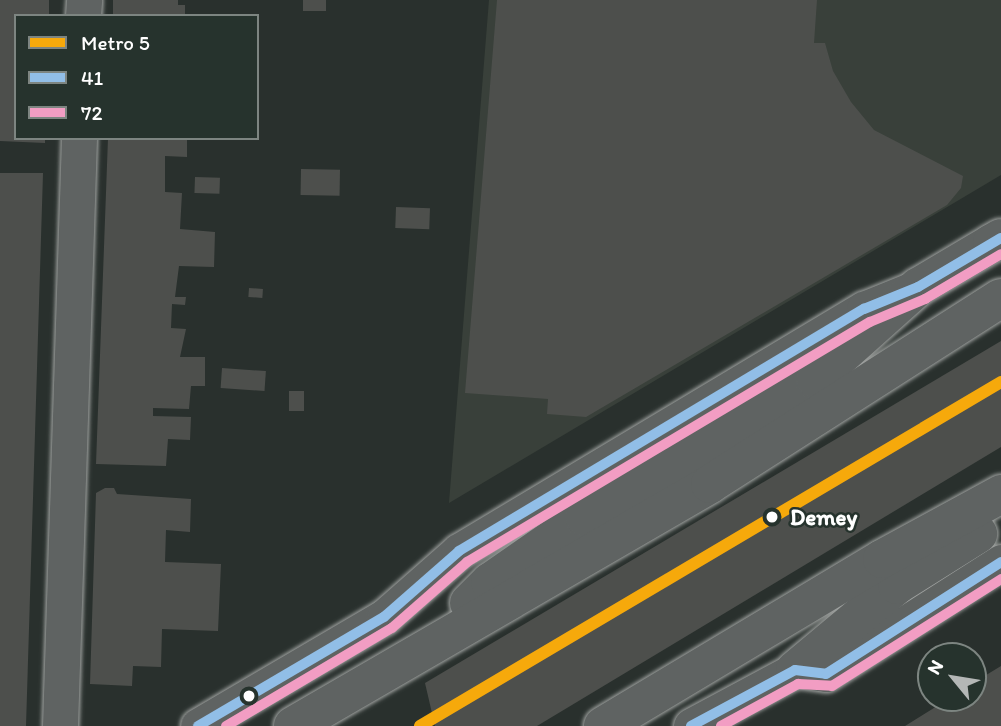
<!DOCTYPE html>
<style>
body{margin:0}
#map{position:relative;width:1001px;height:726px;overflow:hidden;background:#29302d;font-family:Itim,sans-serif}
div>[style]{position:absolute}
.built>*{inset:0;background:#39403a}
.building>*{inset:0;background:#4d4f4c;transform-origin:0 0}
.roads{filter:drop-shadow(0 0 2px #9fa2a0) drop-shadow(0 0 2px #9fa2a0)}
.minor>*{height:35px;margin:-17.5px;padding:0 17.5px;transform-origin:17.5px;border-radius:17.5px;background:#5f6362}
.major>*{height:38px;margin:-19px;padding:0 19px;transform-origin:19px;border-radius:19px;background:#5f6362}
.highway>*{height:38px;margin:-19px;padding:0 19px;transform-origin:19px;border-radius:19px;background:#5f6362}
.bus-1>*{height:10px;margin:-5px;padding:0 5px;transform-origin:5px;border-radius:5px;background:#91bee7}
.bus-2>*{height:10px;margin:-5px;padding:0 5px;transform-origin:5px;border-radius:5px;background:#f29dc3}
.metro-1>*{height:12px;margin:-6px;padding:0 6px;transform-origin:6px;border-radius:6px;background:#f6a90b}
.dots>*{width:19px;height:19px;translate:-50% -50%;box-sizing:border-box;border:4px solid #26332d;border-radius:50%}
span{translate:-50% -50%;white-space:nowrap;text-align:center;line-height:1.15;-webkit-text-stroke:5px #26332d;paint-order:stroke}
.stop-label{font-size:23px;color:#fff;font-weight:700}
.left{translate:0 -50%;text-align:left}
.legend{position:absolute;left:14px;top:14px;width:245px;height:126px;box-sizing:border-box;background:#26332d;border:2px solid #7d8581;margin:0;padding:9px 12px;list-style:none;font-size:21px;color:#fff}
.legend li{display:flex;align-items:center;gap:14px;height:35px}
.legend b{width:35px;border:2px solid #7d8581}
.north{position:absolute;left:917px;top:642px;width:70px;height:70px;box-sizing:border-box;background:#26332d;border:2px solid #7d8581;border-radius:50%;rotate:300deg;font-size:19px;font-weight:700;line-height:28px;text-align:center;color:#fff}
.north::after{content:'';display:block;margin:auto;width:24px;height:32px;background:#b4b7b6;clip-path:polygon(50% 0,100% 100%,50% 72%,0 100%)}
</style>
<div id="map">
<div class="built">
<div style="clip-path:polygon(489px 0,1001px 0,1001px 175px,449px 503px)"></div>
</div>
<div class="building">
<div style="clip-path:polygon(0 0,49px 0,49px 16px,16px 16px,16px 138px,45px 138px,45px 143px,0 141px)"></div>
<div style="clip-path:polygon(113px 0,178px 0,178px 5px,185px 5px,185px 16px,113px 16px)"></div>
<div style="left:303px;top:0;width:23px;height:11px"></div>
<div style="clip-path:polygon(497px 0,817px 0,814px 43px,825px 43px,833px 71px,851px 102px,874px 130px,963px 176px,961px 188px,947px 205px,586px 417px,547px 414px,548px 399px,465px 393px)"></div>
<div style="clip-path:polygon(108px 138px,187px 138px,187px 157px,165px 156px,165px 192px,182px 193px,180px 229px,215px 232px,214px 267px,179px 266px,175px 297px,186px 297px,185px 305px,172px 304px,171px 328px,186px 329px,180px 357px,205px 357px,205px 386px,191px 386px,189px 409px,153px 408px,153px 416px,191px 417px,190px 440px,168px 439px,166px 466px,96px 464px)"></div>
<div style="left:301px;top:169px;width:39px;height:26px;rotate:1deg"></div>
<div style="clip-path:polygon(0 173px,43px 173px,26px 726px,0 726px)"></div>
<div style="left:195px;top:177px;width:25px;height:16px;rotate:2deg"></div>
<div style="left:396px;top:207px;width:34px;height:21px;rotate:2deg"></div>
<div style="left:249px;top:288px;width:14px;height:9px;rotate:4deg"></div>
<div style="clip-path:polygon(1001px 341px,1001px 447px,537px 726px,435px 726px,425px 683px)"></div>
<div style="left:222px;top:368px;width:44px;height:20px;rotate:4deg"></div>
<div style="left:289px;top:391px;width:15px;height:20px"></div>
<div style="clip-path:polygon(105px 488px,114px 488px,117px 494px,191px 499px,190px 532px,166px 530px,165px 562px,221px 564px,218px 631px,162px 629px,161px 667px,133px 666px,132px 686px,90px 684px,96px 493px)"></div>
<div style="clip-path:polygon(1001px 666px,1001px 726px,905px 726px,950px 698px,973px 698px,973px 683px)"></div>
</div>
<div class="roads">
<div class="minor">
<div style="left:83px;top:16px;width:16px;rotate:-86deg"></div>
<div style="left:60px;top:726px;width:588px;rotate:-88.15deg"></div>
<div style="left:198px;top:726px;width:216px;rotate:-30.4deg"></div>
<div style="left:384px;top:617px;width:100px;rotate:-41.3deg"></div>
<div style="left:459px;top:551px;width:472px;rotate:-30.9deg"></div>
<div style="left:864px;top:309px;width:48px;rotate:-22.2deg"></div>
<div style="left:691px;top:726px;width:118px;rotate:-28.3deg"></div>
<div style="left:795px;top:670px;width:31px;rotate:7deg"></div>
<div style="left:826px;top:674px;width:208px;rotate:-32.6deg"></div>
</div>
<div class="major">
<div style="left:918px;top:287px;width:96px;rotate:-30.6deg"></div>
</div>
<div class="highway">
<div style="left:992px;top:243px;width:9px;rotate:-18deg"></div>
<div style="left:469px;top:603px;width:30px;rotate:-45deg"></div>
<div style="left:490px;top:582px;width:114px;rotate:-34.7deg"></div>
<div style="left:584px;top:517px;width:269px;rotate:-30.9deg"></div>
<div style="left:815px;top:379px;width:138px;rotate:-41.8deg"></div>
<div style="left:795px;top:670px;width:133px;rotate:-39.8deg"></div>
<div style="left:897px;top:585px;width:96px;rotate:-32.2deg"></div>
<div style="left:293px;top:726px;width:482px;rotate:-30.1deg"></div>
<div style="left:710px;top:484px;width:345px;rotate:-32.6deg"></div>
<div style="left:603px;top:726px;width:325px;rotate:-30.9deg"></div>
<div style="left:882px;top:559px;width:136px;rotate:-28.6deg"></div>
</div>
</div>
<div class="bus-1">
<div style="left:198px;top:726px;width:216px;rotate:-30.4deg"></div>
<div style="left:384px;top:617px;width:100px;rotate:-41.3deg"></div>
<div style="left:459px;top:551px;width:472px;rotate:-30.9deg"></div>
<div style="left:864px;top:309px;width:58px;rotate:-22.2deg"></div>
<div style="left:918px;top:287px;width:96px;rotate:-30.6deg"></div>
<div style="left:691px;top:726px;width:118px;rotate:-28.3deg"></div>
<div style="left:795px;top:670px;width:31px;rotate:7deg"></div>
<div style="left:826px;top:674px;width:208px;rotate:-32.6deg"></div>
</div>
<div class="bus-2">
<div style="left:226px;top:726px;width:193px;rotate:-30.6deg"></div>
<div style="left:392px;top:628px;width:100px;rotate:-41.3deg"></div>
<div style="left:467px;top:562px;width:469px;rotate:-30.8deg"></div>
<div style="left:870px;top:322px;width:60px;rotate:-22.7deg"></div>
<div style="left:925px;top:299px;width:88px;rotate:-30.6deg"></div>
<div style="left:721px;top:726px;width:88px;rotate:-28.6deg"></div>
<div style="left:798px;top:684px;width:34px;rotate:3deg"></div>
<div style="left:832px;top:686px;width:200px;rotate:-32.3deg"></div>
</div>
<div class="metro-1">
<div style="left:420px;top:726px;width:675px;rotate:-30.63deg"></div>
</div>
<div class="dots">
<div style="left:772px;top:517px;background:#fff"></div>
<div style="left:249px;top:696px;background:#fff"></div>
</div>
<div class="stop-label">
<span class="left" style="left:790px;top:517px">Demey</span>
</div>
<ul class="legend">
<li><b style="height:9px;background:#f6a90b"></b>Metro 5</li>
<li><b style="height:9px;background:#91bee7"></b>41</li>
<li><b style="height:9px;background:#f29dc3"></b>72</li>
</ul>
<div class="north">N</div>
</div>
